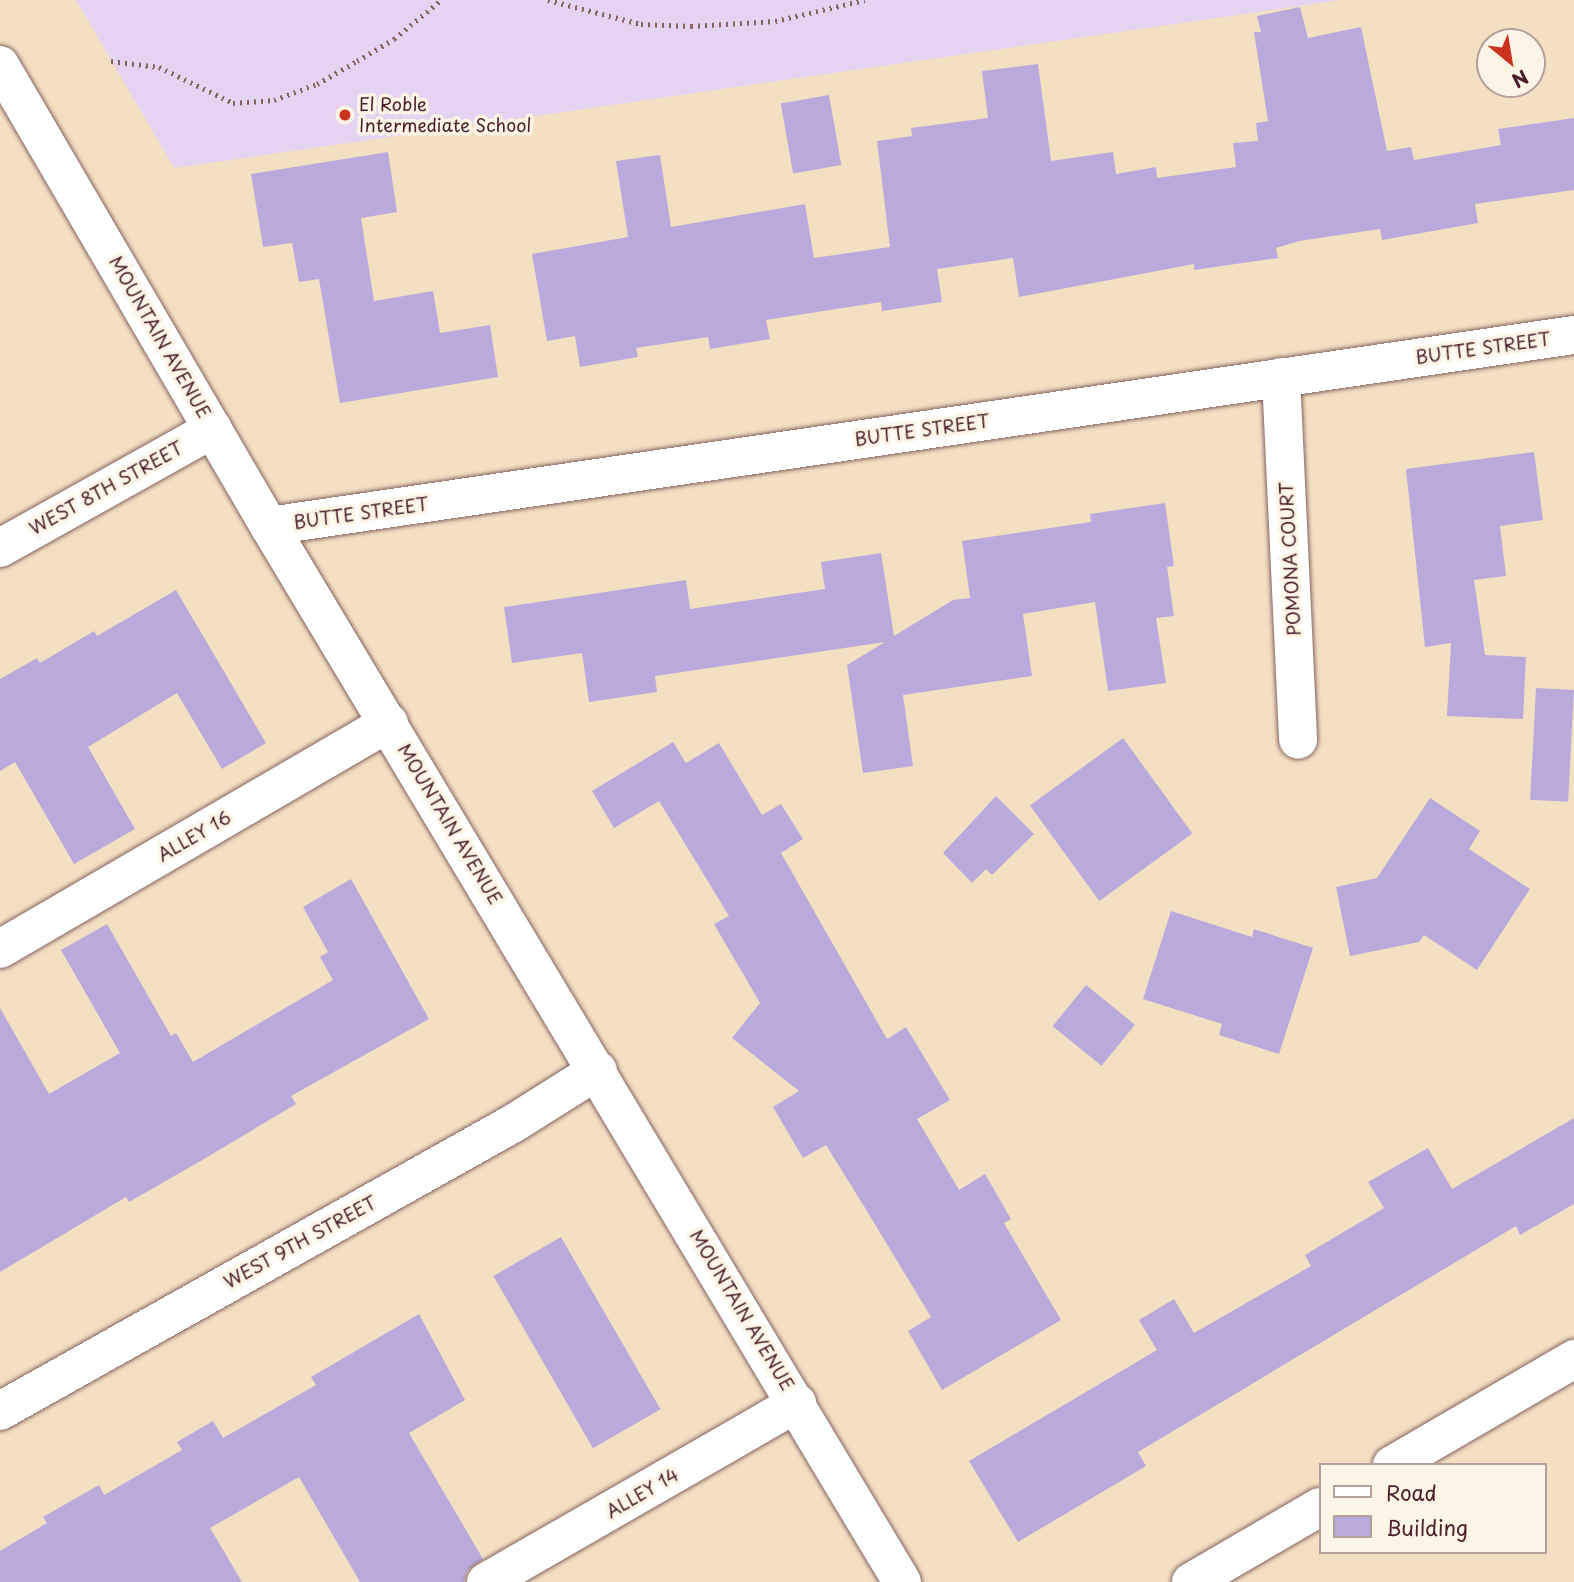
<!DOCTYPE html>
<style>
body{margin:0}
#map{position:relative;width:1574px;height:1582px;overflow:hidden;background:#f3e0c3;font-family:"Playpen Sans",sans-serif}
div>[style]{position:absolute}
.built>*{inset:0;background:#e5d3f1}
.building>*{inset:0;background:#b9aadb;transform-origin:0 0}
.path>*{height:4.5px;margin-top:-2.25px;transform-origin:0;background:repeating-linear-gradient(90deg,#856360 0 2px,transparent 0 7px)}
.roads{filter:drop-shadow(0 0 2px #856360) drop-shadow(0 0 2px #856360)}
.minor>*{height:38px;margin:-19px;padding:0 19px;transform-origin:19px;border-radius:19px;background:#fff}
.major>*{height:38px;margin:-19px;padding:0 19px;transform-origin:19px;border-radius:19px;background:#fff}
.dots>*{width:19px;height:19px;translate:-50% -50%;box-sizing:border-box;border:4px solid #fcf5e5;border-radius:50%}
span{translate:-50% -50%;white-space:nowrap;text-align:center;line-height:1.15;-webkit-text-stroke:7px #fcf5e5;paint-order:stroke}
.poi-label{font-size:18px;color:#4a1f2b}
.left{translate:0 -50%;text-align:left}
.street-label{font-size:18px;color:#4a1f2b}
.legend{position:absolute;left:1319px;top:1463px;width:228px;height:91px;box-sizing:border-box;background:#fcf5e5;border:2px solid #b59f9b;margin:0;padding:9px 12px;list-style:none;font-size:21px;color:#4a1f2b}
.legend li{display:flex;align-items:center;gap:14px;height:35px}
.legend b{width:35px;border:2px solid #b59f9b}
.north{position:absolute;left:1476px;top:28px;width:70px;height:70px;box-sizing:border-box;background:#fcf5e5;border:2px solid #b59f9b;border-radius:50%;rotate:150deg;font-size:19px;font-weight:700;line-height:28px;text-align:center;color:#4a1f2b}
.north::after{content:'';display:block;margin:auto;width:24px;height:32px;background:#c8321e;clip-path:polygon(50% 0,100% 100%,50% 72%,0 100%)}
</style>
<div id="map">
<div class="built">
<div style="clip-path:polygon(76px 0,1341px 0,174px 168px)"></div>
</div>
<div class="building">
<div style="clip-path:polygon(1300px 7px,1308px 38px,1361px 27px,1387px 151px,1411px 147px,1414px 160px,1501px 145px,1498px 129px,1574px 118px,1574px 190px,1475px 204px,1478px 223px,1382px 240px,1380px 229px,1299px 241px,1276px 248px,1278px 258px,1194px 270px,1194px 264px,1019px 297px,1013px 258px,937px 269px,942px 302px,882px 311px,881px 302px,766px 320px,770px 339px,710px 349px,708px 337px,636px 348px,638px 357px,580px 367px,575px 336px,547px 341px,532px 254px,628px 237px,616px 161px,660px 155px,671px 227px,805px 204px,814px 258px,890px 247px,877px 141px,912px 136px,911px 128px,988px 118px,982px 71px,1038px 64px,1051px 161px,1113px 152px,1116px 174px,1156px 167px,1157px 178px,1236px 167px,1233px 143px,1258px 141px,1256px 123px,1268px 121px,1254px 32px,1261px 32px,1257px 16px)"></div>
<div style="left:829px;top:95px;width:71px;height:49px;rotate:80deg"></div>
<div style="clip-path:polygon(388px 152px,397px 212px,361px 218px,374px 301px,433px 291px,440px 333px,490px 325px,498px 377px,340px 403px,319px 279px,299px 282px,292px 243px,263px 247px,251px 174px)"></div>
<div style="clip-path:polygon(1534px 452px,1543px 520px,1500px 526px,1506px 576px,1474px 580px,1485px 655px,1526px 657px,1523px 719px,1447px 716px,1451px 643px,1425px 647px,1406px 469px)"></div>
<div style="clip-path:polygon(1165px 503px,1174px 566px,1167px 567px,1174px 616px,1156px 618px,1166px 683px,1108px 691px,1095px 602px,1023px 614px,1032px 676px,903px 695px,913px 766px,863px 773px,847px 665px,885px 642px,655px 676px,657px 692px,589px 702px,582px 653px,512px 663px,504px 607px,686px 580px,690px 609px,825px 589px,821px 562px,881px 553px,894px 636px,953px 600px,970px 598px,962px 541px,1091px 522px,1090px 514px)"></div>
<div style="clip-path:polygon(176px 590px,266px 743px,222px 769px,177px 693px,88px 747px,135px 829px,74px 864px,15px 762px,0 771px,0 679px,37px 658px,40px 663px,94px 631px,97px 636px)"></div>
<div style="left:1536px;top:688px;width:38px;height:112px;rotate:3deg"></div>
<div style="left:1123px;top:738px;width:118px;height:115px;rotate:54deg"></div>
<div style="clip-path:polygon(673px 742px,686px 763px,719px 743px,762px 815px,781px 804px,803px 839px,781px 853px,887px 1039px,906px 1027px,950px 1100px,917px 1119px,959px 1190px,985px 1174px,1011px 1219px,1004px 1223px,1061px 1320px,942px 1390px,908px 1331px,931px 1317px,870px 1216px,826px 1145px,803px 1158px,773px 1107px,799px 1091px,732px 1038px,760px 1003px,714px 924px,729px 916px,659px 801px,614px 828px,592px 791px)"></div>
<div style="clip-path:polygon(996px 796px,1034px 834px,992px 875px,986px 869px,972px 883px,943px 853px)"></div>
<div style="clip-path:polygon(1430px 798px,1480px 831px,1469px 849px,1530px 889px,1477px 970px,1424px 935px,1419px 942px,1350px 956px,1336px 887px,1377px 878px)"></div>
<div style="clip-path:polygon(351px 879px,429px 1019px,291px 1096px,296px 1104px,204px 1159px,129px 1202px,126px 1197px,0 1272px,0 1008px,49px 1094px,120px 1053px,61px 950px,107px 924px,171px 1036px,176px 1033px,193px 1062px,333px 980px,320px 957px,328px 952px,303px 907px)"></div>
<div style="clip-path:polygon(1171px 911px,1252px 937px,1254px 929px,1313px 948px,1279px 1054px,1219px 1035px,1222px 1024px,1143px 999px)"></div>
<div style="left:1086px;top:985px;width:63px;height:53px;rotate:39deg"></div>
<div style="clip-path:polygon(1574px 1118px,1574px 1204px,1520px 1235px,1516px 1226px,1138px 1452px,1146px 1466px,1018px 1542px,969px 1461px,1157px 1350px,1139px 1320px,1174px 1299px,1194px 1333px,1311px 1266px,1305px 1255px,1384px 1208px,1368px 1182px,1428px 1148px,1452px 1189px)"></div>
<div style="left:561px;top:1237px;width:199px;height:78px;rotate:60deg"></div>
<div style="clip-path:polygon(419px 1314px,465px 1400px,409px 1433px,483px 1559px,467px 1571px,464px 1582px,360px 1582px,299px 1477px,210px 1528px,242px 1582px,0 1582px,0 1551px,47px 1523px,43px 1517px,99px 1485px,104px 1495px,182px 1450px,177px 1442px,213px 1421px,223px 1438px,316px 1385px,311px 1377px)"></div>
</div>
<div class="path">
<div style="left:548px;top:0;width:96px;rotate:14.5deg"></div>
<div style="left:641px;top:24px;width:50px;rotate:2.3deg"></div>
<div style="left:691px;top:26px;width:84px;rotate:-3.4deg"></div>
<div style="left:775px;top:21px;width:92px;rotate:-13.1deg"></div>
<div style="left:111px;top:61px;width:48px;rotate:7.1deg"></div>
<div style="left:159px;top:67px;width:82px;rotate:25.9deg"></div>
<div style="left:233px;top:103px;width:41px;rotate:-4.2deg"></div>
<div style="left:274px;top:100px;width:46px;rotate:-20.4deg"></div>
<div style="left:317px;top:84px;width:46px;rotate:-29.9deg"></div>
<div style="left:357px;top:61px;width:43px;rotate:-30.7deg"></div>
<div style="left:394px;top:39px;width:61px;rotate:-39.7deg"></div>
</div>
<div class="roads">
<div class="minor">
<div style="left:1281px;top:377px;width:363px;rotate:87.3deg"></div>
<div style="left:269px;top:526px;width:1319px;rotate:-8.33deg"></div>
<div style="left:0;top:548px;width:244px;rotate:-29.2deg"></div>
<div style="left:0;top:949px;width:450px;rotate:-30.2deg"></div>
<div style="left:0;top:1411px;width:589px;rotate:-29.26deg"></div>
<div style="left:514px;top:1123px;width:99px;rotate:-32.2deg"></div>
<div style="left:1392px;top:1465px;width:211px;rotate:-30.2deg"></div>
<div style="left:486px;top:1582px;width:359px;rotate:-29.9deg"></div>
<div style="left:1191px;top:1582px;width:149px;rotate:-30.2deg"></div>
</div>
<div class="major">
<div style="left:0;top:65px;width:534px;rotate:59.74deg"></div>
<div style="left:269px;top:526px;width:1231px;rotate:59.06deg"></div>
</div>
</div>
<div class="dots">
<div style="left:345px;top:115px;background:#c8321e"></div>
</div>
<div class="poi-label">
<span class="left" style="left:359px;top:115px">El Roble<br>Intermediate School</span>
</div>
<div class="street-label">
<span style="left:160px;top:337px;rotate:60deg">MOUNTAIN AVENUE</span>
<span style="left:1483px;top:348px;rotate:-8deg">BUTTE STREET</span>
<span style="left:922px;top:430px;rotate:-8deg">BUTTE STREET</span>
<span style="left:106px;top:488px;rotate:-29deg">WEST 8TH STREET</span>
<span style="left:361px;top:513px;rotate:-8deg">BUTTE STREET</span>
<span style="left:1290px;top:559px;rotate:-93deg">POMONA COURT</span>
<span style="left:450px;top:824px;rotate:59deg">MOUNTAIN AVENUE</span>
<span style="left:194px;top:836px;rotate:-30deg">ALLEY 16</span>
<span style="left:300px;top:1242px;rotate:-29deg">WEST 9TH STREET</span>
<span style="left:742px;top:1310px;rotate:59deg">MOUNTAIN AVENUE</span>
<span style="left:642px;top:1493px;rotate:-30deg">ALLEY 14</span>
</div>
<ul class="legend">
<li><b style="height:9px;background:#fff"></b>Road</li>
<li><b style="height:19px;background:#b9aadb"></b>Building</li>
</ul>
<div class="north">N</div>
</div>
